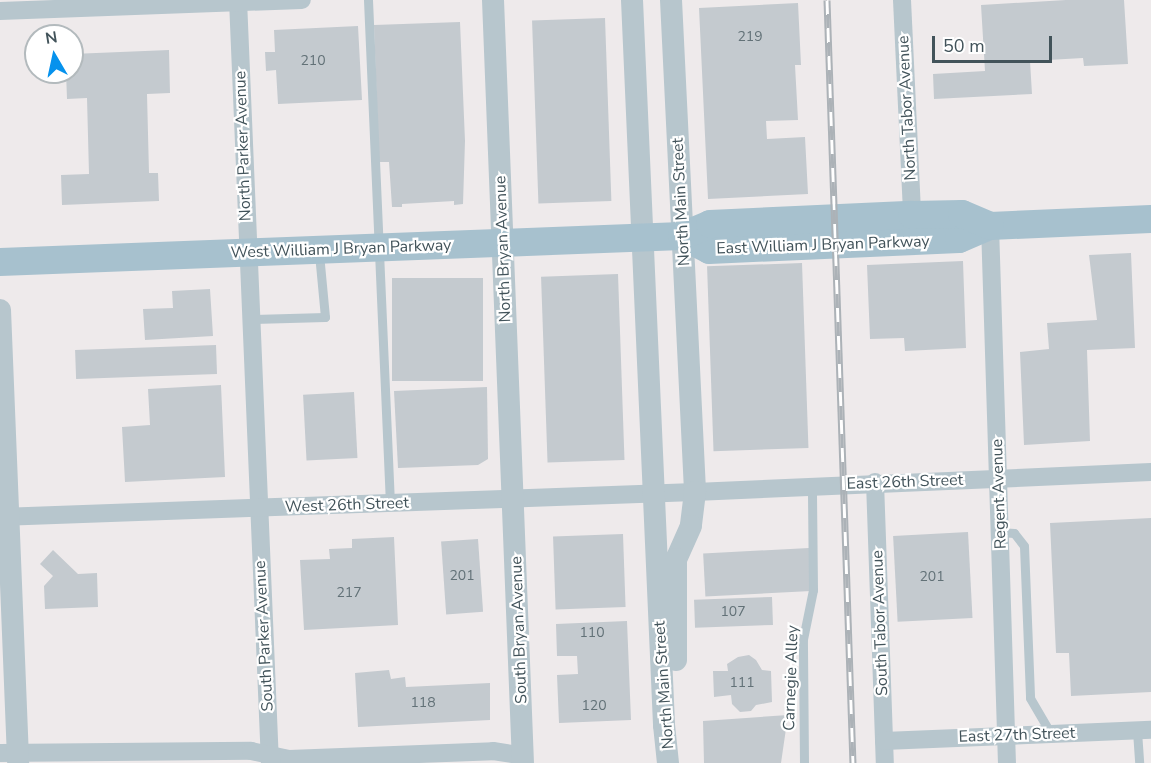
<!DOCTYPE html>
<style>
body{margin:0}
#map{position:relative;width:1151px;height:763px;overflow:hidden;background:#eeeaeb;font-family:"Nunito Sans",sans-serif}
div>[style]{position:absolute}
.building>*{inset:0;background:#c4cacf;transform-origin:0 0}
.service>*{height:9px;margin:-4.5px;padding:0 4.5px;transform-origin:4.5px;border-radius:4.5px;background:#b7c6cd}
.minor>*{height:18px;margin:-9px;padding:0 9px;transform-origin:9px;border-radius:9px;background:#b7c6cd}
.tertiary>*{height:22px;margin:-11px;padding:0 11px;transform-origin:11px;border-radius:11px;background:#b7c6cd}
.primary>*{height:28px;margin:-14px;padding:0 14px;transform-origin:14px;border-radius:14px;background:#a7c1ce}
.rail>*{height:7px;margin-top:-3.5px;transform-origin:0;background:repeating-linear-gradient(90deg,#fff 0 14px,#acb2b7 0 28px);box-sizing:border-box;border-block:2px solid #acb2b7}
span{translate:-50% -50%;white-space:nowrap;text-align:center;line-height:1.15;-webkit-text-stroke:4.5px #fff;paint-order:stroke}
.number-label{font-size:14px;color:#627177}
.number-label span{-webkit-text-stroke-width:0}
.street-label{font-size:16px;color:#42535a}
.north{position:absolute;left:24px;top:24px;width:60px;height:60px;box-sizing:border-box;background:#fff;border:2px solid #b3babd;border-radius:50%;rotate:351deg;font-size:16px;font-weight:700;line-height:24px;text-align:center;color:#42535a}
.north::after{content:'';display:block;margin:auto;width:21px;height:27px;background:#0692ed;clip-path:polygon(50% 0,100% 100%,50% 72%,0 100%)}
.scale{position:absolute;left:932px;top:36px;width:120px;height:27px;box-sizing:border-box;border:3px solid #42535a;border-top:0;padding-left:8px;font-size:18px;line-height:21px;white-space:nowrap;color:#42535a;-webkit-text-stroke:4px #fff;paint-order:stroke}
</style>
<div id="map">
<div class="building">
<div style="clip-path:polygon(1066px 0,1124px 0,1128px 64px,1084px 66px,1083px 58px,1030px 61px,1032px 94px,934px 99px,933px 74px,985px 71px,981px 5px)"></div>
<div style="clip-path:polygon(798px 3px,801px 65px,795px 65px,798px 120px,766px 121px,767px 139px,805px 137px,808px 194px,708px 199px,699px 8px)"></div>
<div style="left:605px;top:18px;width:183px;height:73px;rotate:88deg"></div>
<div style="clip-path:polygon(460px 22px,465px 141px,463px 204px,454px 205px,454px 201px,402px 204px,402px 207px,392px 207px,389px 162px,379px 162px,374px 25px)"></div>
<div style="clip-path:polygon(358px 26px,362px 100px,278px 104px,276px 70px,266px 71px,265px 52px,275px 52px,274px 30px)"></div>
<div style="clip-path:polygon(169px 50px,170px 93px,147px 94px,149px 173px,158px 173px,159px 201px,62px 205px,61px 175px,89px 174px,87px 98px,67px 99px,66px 72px,72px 72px,72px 54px)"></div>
<div style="clip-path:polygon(1131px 253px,1135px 348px,1087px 350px,1090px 441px,1024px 445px,1020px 352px,1049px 349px,1047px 323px,1097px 320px,1089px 255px)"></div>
<div style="clip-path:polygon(963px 261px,966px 348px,905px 351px,904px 338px,870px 339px,867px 265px)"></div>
<div style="left:802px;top:263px;width:185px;height:95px;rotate:88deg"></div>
<div style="left:618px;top:274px;width:186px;height:77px;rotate:88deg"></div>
<div style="left:483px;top:278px;width:103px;height:91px;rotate:90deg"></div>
<div style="clip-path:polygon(210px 289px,213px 336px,145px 340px,143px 309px,173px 308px,172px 291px)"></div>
<div style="left:216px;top:345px;width:29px;height:141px;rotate:88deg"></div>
<div style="clip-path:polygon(221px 385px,225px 477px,125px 482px,122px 427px,150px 425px,148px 389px)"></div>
<div style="clip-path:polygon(487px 387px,488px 459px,478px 465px,398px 468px,394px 391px)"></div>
<div style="left:354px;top:392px;width:66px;height:51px;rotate:87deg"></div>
<div style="clip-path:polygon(1151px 518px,1151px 692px,1071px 696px,1069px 653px,1056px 653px,1050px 523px)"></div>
<div style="left:968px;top:532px;width:86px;height:75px;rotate:87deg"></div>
<div style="left:623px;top:534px;width:73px;height:70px;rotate:88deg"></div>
<div style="clip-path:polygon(394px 537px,398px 625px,304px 630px,300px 560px,330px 559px,329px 549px,352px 548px,352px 539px)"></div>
<div style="left:478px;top:539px;width:73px;height:37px;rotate:86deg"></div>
<div style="left:809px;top:548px;width:43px;height:106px;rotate:87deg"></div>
<div style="clip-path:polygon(53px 550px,78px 574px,97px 573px,98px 607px,45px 609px,44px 586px,53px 576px,40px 564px)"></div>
<div style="left:772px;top:597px;width:28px;height:78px;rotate:88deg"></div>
<div style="clip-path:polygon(627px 621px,631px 720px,559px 723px,557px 675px,578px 674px,577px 656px,557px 656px,556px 624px)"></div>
<div style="clip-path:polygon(749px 655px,756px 660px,762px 670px,771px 671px,772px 702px,756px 705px,751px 711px,740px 712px,732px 704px,731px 695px,714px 697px,713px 671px,728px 671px,727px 664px,738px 657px)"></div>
<div style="clip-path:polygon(389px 670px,391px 679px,405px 677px,406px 687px,490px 683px,490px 720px,358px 727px,355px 673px)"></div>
<div style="clip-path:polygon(788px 715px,781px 763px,704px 763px,703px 721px)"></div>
</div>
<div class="service">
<div style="left:368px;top:0;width:503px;rotate:87.5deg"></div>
<div style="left:250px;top:319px;width:75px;rotate:-1.5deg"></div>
<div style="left:325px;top:317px;width:64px;rotate:-95.4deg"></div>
<div style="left:1000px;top:532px;width:14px;rotate:4deg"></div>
<div style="left:1014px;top:533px;width:16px;rotate:52deg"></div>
<div style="left:1024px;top:546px;width:152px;rotate:87.7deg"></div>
<div style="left:1030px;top:698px;width:42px;rotate:59.7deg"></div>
<div style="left:1137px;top:731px;width:32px;rotate:86deg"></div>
<div style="left:804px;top:763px;width:124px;rotate:-90.5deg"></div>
<div style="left:803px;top:639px;width:50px;rotate:-78.5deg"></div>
<div style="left:813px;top:590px;width:104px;rotate:-90.6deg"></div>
</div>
<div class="minor">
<div style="left:238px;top:0;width:764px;rotate:87.6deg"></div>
<div style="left:902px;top:0;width:215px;rotate:87.3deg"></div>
<div style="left:0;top:11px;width:302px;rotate:-2.1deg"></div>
<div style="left:990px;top:226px;width:537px;rotate:88.19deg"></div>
<div style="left:875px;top:482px;width:281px;rotate:88deg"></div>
<div style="left:0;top:517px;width:695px;rotate:-2.06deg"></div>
<div style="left:695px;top:492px;width:456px;rotate:-2.5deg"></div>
<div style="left:884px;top:741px;width:267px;rotate:-2.4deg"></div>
<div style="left:0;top:753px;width:251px;rotate:-0.5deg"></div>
<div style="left:251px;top:751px;width:39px;rotate:12deg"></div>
<div style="left:289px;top:759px;width:204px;rotate:-2.2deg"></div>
<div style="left:493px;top:751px;width:30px;rotate:9deg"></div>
</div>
<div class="tertiary">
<div style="left:493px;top:0;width:764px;rotate:87.75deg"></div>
<div style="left:632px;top:0;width:726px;rotate:87.47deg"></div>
<div style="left:664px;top:725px;width:38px;rotate:84deg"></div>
<div style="left:671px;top:0;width:493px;rotate:87.2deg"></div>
<div style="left:695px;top:492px;width:34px;rotate:97deg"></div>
<div style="left:691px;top:526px;width:36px;rotate:114deg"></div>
<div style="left:676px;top:559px;width:101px;rotate:90deg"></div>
<div style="left:0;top:310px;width:453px;rotate:87.7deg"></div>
</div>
<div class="primary">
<div style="left:682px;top:236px;width:30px;rotate:27deg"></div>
<div style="left:709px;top:250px;width:250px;rotate:-2.5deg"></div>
<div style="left:959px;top:239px;width:34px;rotate:-23deg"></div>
<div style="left:990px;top:226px;width:161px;rotate:-2.5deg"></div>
<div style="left:0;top:262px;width:682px;rotate:-2.18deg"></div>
<div style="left:682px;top:236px;width:30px;rotate:-23deg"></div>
<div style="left:710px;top:224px;width:202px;rotate:-2.6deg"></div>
<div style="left:912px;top:215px;width:50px;rotate:-1.1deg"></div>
<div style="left:962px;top:214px;width:30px;rotate:23deg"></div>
</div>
<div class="rail">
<div style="left:827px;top:0;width:763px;rotate:88.05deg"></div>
</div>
<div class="number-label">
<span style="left:750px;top:37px">219</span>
<span style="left:313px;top:61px">210</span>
<span style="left:462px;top:576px">201</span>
<span style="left:932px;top:577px">201</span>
<span style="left:349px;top:593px">217</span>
<span style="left:733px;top:612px">107</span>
<span style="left:592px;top:633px">110</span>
<span style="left:742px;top:683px">111</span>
<span style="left:423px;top:703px">118</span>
<span style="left:594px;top:706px">120</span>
</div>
<div class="street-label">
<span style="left:907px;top:108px;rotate:-93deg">North Tabor Avenue</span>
<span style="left:243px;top:146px;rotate:-92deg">North Parker Avenue</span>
<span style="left:681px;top:202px;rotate:-93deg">North Main Street</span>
<span style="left:823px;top:245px;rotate:-2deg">East William J Bryan Parkway</span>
<span style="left:341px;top:249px;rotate:-2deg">West William J Bryan Parkway</span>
<span style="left:503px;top:249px;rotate:-92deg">North Bryan Avenue</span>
<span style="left:905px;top:482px;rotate:-2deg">East 26th Street</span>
<span style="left:999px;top:494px;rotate:-92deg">Regent Avenue</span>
<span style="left:347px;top:505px;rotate:-2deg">West 26th Street</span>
<span style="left:880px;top:623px;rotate:-92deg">South Tabor Avenue</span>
<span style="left:519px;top:630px;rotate:-92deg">South Bryan Avenue</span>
<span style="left:264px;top:636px;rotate:-93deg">South Parker Avenue</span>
<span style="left:791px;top:678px;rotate:-88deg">Carnegie Alley</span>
<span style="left:664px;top:685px;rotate:-94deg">North Main Street</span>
<span style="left:1017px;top:735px;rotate:-2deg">East 27th Street</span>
</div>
<div class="north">N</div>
<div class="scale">50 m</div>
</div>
